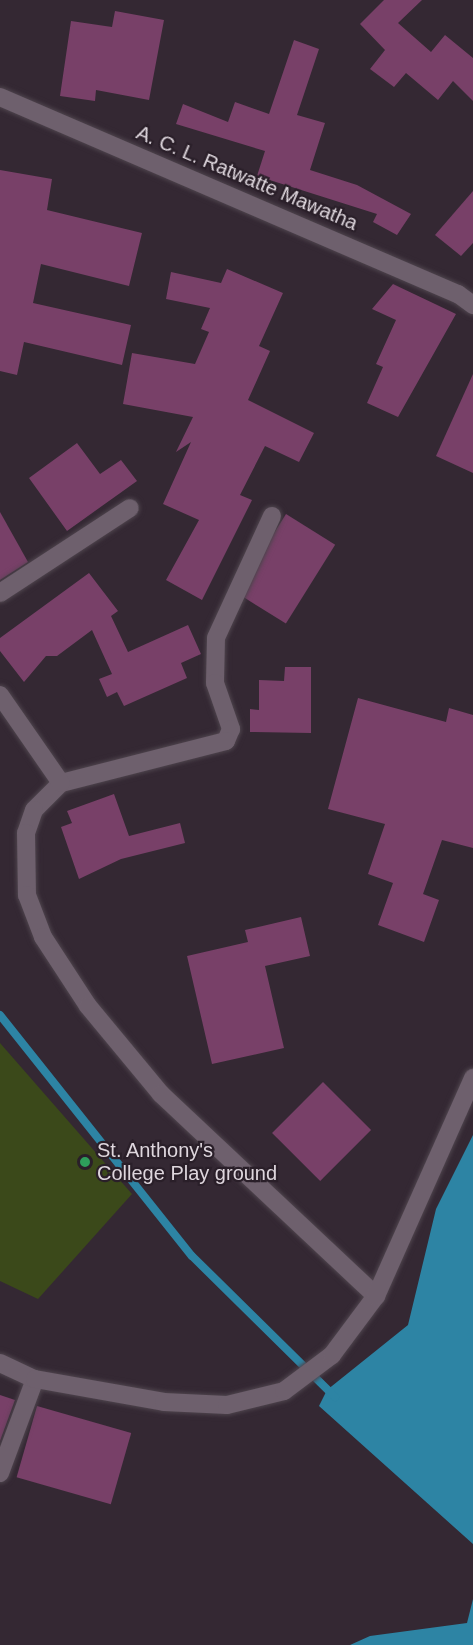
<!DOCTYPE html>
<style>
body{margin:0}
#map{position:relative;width:473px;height:1645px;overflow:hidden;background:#342833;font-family:Helvetica,sans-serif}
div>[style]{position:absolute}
.green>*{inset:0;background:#3b491a}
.water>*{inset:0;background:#2d84a4}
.stream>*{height:8px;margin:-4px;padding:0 4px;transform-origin:4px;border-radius:4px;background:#2d84a4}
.building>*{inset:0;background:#784068;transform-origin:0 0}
.roads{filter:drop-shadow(0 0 2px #4e444d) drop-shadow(0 0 2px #4e444d)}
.minor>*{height:18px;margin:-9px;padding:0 9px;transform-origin:9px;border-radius:9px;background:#6e606d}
.tertiary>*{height:18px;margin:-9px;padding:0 9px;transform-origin:9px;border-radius:9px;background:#6e606d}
.dots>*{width:16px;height:16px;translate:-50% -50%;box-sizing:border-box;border:3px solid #2a1f29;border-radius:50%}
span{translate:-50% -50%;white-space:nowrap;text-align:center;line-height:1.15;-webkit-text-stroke:4.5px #2a1f29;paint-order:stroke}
.street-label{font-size:20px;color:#ded6dd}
.poi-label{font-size:20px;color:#ded6dd}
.left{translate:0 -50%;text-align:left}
</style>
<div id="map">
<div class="green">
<div style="clip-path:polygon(0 1043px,132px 1194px,38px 1299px,0 1281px)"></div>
</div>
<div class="water">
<div style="clip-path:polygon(473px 1135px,473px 1544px,319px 1406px,327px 1390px,408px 1325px,436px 1209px)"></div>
<div style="clip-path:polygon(473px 1599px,473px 1645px,350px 1645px,370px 1636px,467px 1623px)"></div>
</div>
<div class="stream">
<div style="left:0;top:1015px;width:308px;rotate:51.5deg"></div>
<div style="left:192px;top:1256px;width:201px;rotate:44.6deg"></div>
</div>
<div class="building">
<div style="clip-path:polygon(384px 0,422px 0,398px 23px,431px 52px,445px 35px,473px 58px,473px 101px,453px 81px,438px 100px,406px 73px,394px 87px,370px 69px,385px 50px,360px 24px)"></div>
<div style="clip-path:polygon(115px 11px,164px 20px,149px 100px,96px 90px,95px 101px,60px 96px,71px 21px,112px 27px)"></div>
<div style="clip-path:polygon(294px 40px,319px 49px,297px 115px,325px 123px,310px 170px,357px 185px,411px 214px,397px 235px,373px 222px,377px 214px,257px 176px,265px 151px,176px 124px,183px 104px,228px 122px,235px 102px,269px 114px)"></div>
<div style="clip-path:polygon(0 170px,52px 179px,47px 210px,142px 233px,129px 286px,41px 264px,33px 303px,131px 325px,122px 365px,24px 342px,17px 375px,0 371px)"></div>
<div style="clip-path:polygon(473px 191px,473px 243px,461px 256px,435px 235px)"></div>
<div style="clip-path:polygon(227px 269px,283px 293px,259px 346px,270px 351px,248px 400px,314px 433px,299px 462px,265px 446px,240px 495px,252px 500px,202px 600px,166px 580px,199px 520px,163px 504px,191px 442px,176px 452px,193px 417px,123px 404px,132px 353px,195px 364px,209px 332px,201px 329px,210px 308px,166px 299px,171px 272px,221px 283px)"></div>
<div style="clip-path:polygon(393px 284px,456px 314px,398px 417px,367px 403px,383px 367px,376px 364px,396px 320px,372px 309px)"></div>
<div style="clip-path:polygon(473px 374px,473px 473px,436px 456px)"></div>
<div style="clip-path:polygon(77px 443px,100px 474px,121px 460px,137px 481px,67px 531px,29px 478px)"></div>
<div style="clip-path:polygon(0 512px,28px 562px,0 580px)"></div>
<div style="left:286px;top:514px;width:58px;height:93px;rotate:32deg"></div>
<div style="clip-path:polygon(89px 573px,118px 611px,111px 616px,128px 652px,188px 625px,201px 654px,181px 663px,187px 678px,124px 706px,117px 692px,107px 697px,99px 679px,112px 674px,92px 630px,57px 656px,46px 656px,24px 682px,0 651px,0 638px)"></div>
<div style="clip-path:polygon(285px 667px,311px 667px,311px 733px,250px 732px,250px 709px,259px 710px,259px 680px,284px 681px)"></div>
<div style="clip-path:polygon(358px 698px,446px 722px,449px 708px,473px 715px,473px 848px,442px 840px,423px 894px,439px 900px,424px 942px,378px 925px,393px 883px,368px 874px,385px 824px,328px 809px)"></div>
<div style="clip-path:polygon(114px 794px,129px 836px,180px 823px,185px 843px,121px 859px,79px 879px,61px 827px,72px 823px,67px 811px)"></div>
<div style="clip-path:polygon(301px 917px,310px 956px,265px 966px,284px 1048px,212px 1064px,187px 956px,248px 942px,245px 930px)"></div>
<div style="left:323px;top:1082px;width:68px;height:72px;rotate:45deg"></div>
<div style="clip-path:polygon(0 1395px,15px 1400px,0 1441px)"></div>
<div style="left:37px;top:1406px;width:98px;height:74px;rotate:16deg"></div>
</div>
<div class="roads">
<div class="minor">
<div style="left:272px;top:516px;width:134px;rotate:114.7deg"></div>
<div style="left:216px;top:638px;width:45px;rotate:91.3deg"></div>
<div style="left:215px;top:683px;width:49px;rotate:70.8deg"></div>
<div style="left:231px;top:729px;width:13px;rotate:113deg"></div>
<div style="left:226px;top:741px;width:170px;rotate:165.7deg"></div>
<div style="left:61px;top:783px;width:38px;rotate:135deg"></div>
<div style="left:34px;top:810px;width:24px;rotate:109deg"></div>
<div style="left:26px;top:833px;width:62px;rotate:89.1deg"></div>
<div style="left:27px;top:895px;width:45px;rotate:69.1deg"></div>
<div style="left:43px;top:937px;width:82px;rotate:56.9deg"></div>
<div style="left:88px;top:1006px;width:114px;rotate:50.3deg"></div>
<div style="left:161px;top:1094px;width:295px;rotate:43.2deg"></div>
<div style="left:0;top:593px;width:155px;rotate:-33.2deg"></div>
<div style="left:0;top:695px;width:107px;rotate:55.3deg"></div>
<div style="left:0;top:1473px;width:100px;rotate:-69.6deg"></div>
</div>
<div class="tertiary">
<div style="left:0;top:97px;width:499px;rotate:23.3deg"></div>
<div style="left:458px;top:294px;width:19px;rotate:36deg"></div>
<div style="left:0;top:1363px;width:38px;rotate:25deg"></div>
<div style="left:35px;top:1379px;width:131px;rotate:10.1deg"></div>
<div style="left:164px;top:1402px;width:63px;rotate:2.7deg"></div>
<div style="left:227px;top:1405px;width:59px;rotate:-13.8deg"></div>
<div style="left:284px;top:1391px;width:60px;rotate:-36.9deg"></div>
<div style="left:332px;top:1355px;width:74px;rotate:-53.3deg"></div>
<div style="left:376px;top:1296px;width:239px;rotate:-66deg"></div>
</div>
</div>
<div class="dots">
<div style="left:85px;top:1162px;background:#2e9e5b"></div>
</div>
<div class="street-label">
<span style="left:247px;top:178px;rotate:23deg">A. C. L. Ratwatte Mawatha</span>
</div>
<div class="poi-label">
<span class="left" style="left:97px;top:1162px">St. Anthony's<br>College Play ground</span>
</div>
</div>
